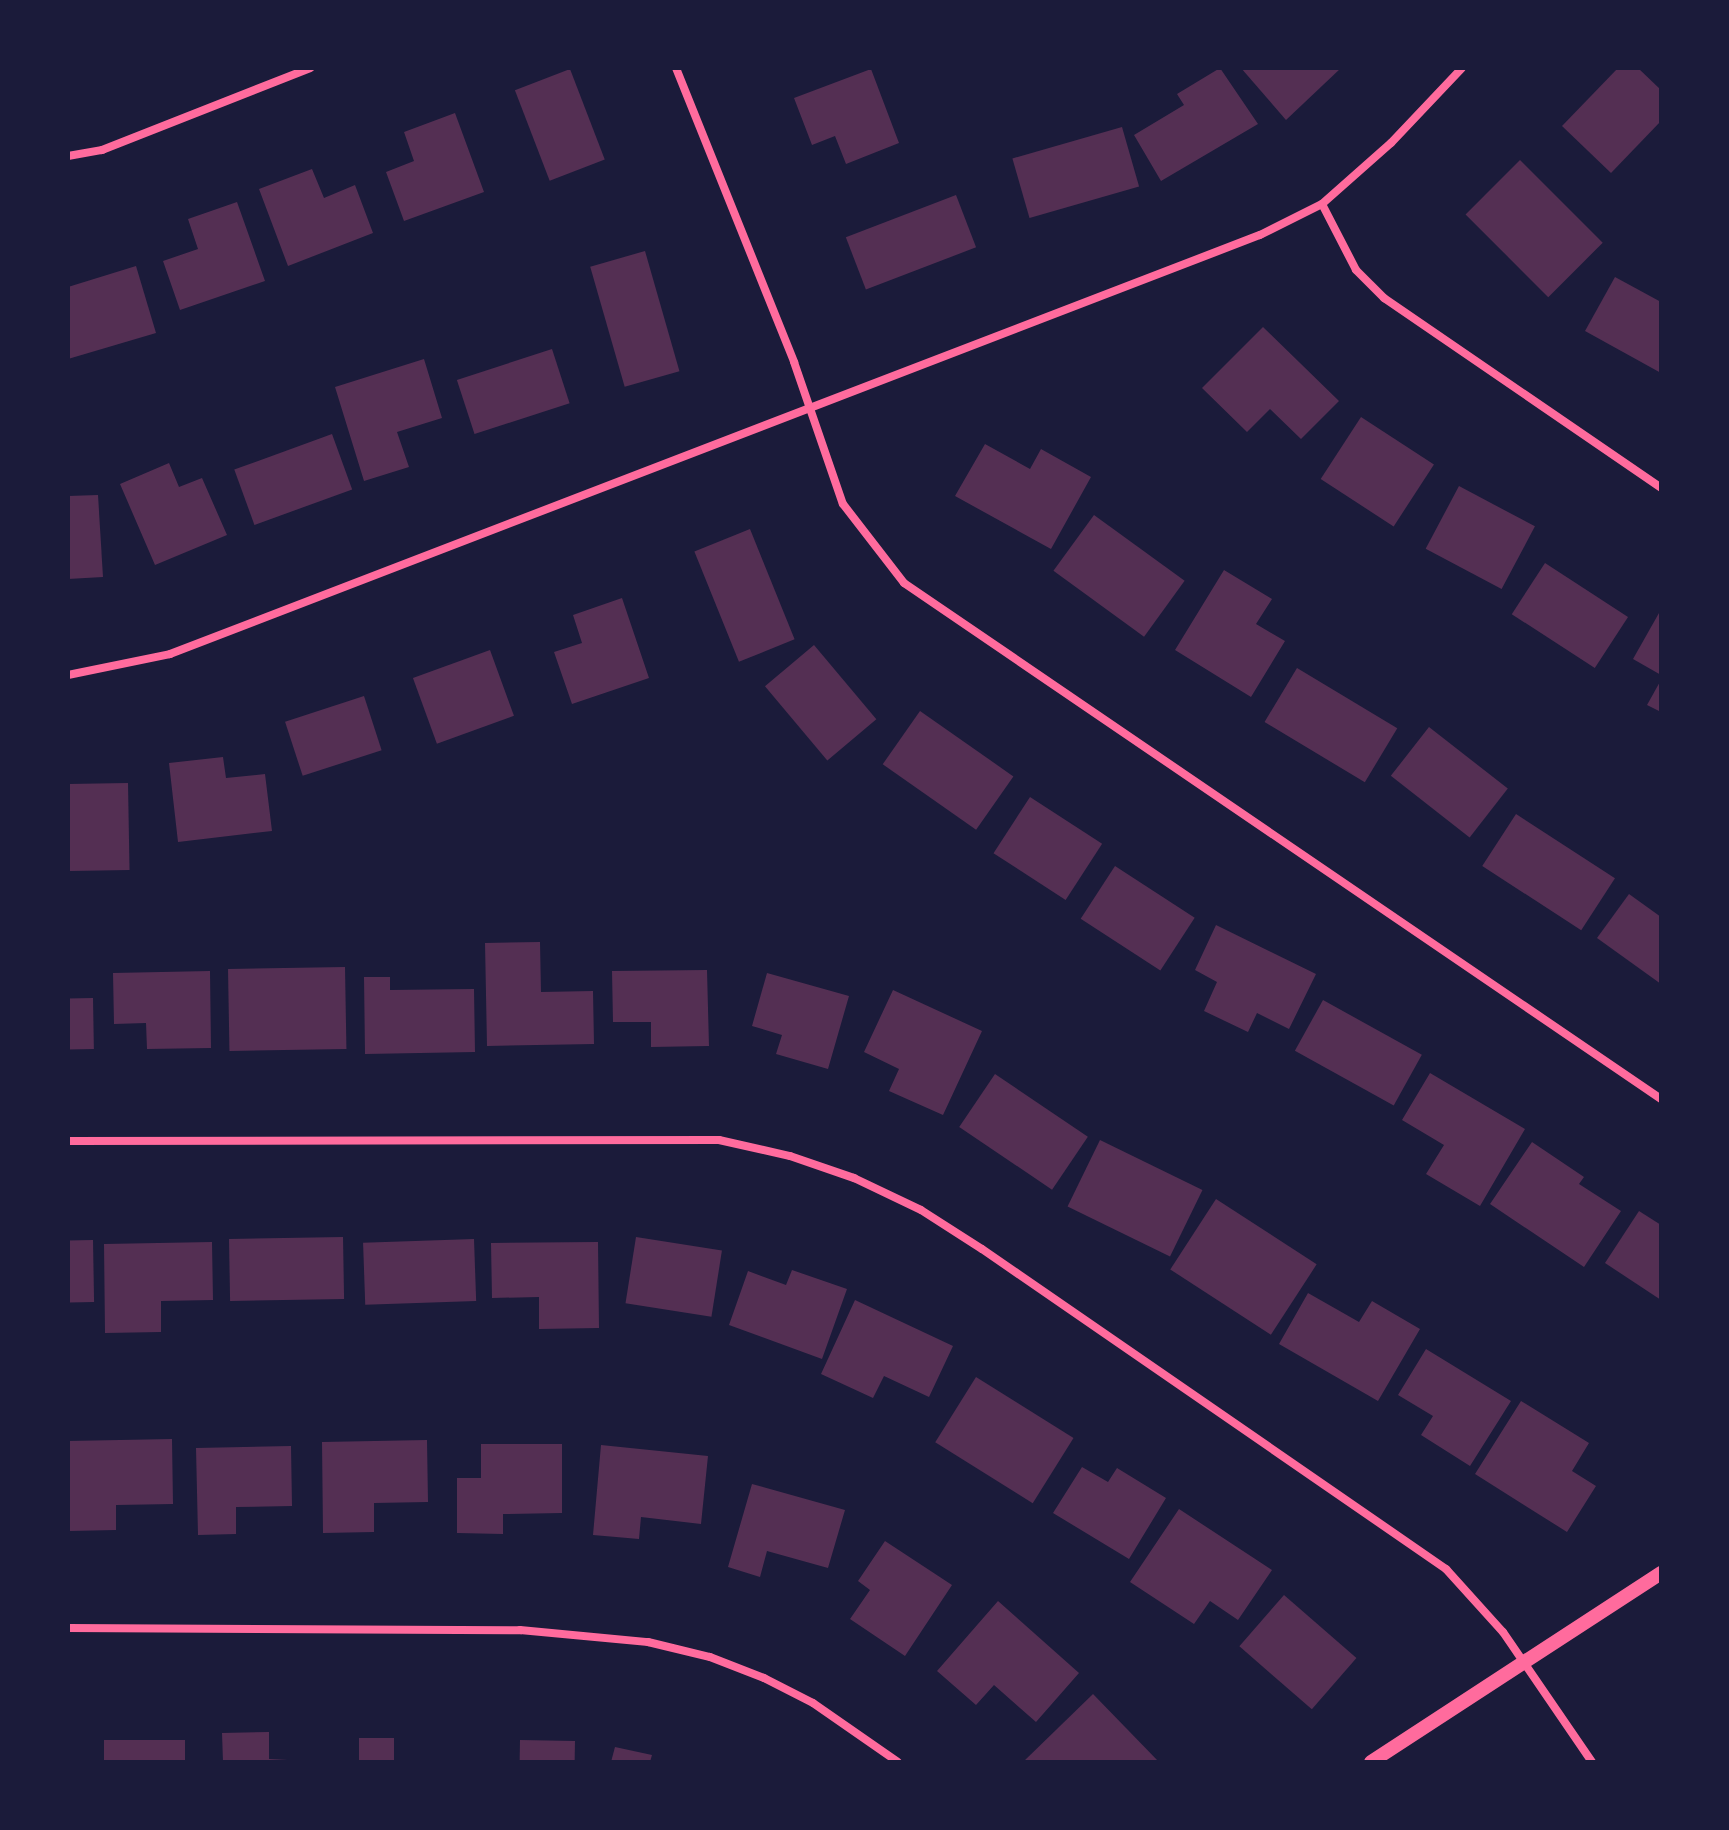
<!DOCTYPE html>
<style>
body{margin:0}
#map{position:relative;width:1729px;height:1830px;overflow:hidden;background:#1b1b3a;font-family:"Source Sans 3",sans-serif}
div>[style]{position:absolute}
.building>*{inset:0;background:#542f53;transform-origin:0 0}
.minor>*{height:8px;margin:-4px;padding:0 4px;transform-origin:4px;border-radius:4px;background:#ff6b9d}
.tertiary>*{height:14px;margin:-7px;padding:0 7px;transform-origin:7px;border-radius:7px;background:#ff6b9d}
span{translate:-50% -50%;white-space:nowrap;text-align:center;line-height:1.15;-webkit-text-stroke:6px #1b1b3a;paint-order:stroke}
.frame{position:absolute;inset:0;border:70px solid #1b1b3a;pointer-events:none}
</style>
<div id="map">
<div class="building">
<div style="clip-path:polygon(1220px 68px,1258px 124px,1161px 181px,1134px 135px,1184px 105px,1177px 94px)"></div>
<div style="clip-path:polygon(1241px 68px,1341px 68px,1286px 120px)"></div>
<div style="clip-path:polygon(1618px 68px,1638px 68px,1661px 90px,1661px 121px,1611px 173px,1562px 126px)"></div>
<div style="left:570px;top:69px;width:97px;height:59px;rotate:69deg"></div>
<div style="clip-path:polygon(871px 69px,899px 143px,846px 164px,835px 136px,812px 145px,794px 98px)"></div>
<div style="clip-path:polygon(455px 113px,484px 192px,404px 221px,386px 172px,414px 161px,404px 132px)"></div>
<div style="left:1122px;top:127px;width:62px;height:114px;rotate:74deg"></div>
<div style="left:1520px;top:160px;width:117px;height:77px;rotate:45deg"></div>
<div style="clip-path:polygon(312px 169px,324px 198px,355px 185px,373px 233px,288px 266px,259px 189px)"></div>
<div style="left:956px;top:195px;width:56px;height:118px;rotate:69deg"></div>
<div style="clip-path:polygon(237px 202px,265px 281px,180px 310px,163px 261px,198px 249px,188px 219px)"></div>
<div style="left:645px;top:251px;width:125px;height:57px;rotate:74deg"></div>
<div style="clip-path:polygon(136px 266px,156px 333px,68px 359px,68px 287px)"></div>
<div style="clip-path:polygon(1615px 277px,1661px 302px,1661px 373px,1585px 331px)"></div>
<div style="clip-path:polygon(1263px 327px,1339px 401px,1301px 439px,1270px 409px,1247px 432px,1202px 388px)"></div>
<div style="left:552px;top:349px;width:57px;height:100px;rotate:72deg"></div>
<div style="clip-path:polygon(424px 359px,442px 418px,397px 432px,409px 467px,364px 481px,335px 387px)"></div>
<div style="left:1361px;top:417px;width:87px;height:74px;rotate:33deg"></div>
<div style="left:332px;top:434px;width:59px;height:104px;rotate:70deg"></div>
<div style="clip-path:polygon(985px 444px,1030px 469px,1041px 449px,1091px 477px,1051px 549px,955px 496px)"></div>
<div style="clip-path:polygon(169px 463px,179px 487px,202px 478px,227px 535px,155px 565px,120px 484px)"></div>
<div style="left:1459px;top:486px;width:86px;height:71px;rotate:28deg"></div>
<div style="clip-path:polygon(98px 495px,103px 577px,68px 579px,68px 496px)"></div>
<div style="left:1094px;top:515px;width:112px;height:69px;rotate:36deg"></div>
<div style="left:750px;top:529px;width:119px;height:60px;rotate:68deg"></div>
<div style="left:1545px;top:563px;width:99px;height:61px;rotate:33deg"></div>
<div style="clip-path:polygon(1224px 570px,1272px 599px,1256px 624px,1285px 641px,1251px 697px,1175px 650px)"></div>
<div style="clip-path:polygon(622px 598px,649px 678px,572px 704px,554px 652px,582px 643px,573px 615px)"></div>
<div style="clip-path:polygon(1659px 613px,1661px 614px,1661px 675px,1633px 659px)"></div>
<div style="left:814px;top:645px;width:97px;height:64px;rotate:50deg"></div>
<div style="left:490px;top:650px;width:70px;height:82px;rotate:70deg"></div>
<div style="left:1297px;top:668px;width:117px;height:63px;rotate:31deg"></div>
<div style="clip-path:polygon(1661px 680px,1661px 712px,1647px 705px)"></div>
<div style="left:364px;top:696px;width:57px;height:83px;rotate:72deg"></div>
<div style="left:920px;top:711px;width:114px;height:65px;rotate:35deg"></div>
<div style="left:1429px;top:727px;width:100px;height:62px;rotate:38deg"></div>
<div style="clip-path:polygon(223px 757px,226px 778px,265px 774px,272px 831px,178px 842px,169px 763px)"></div>
<div style="left:128px;top:783px;width:87px;height:60px;rotate:89deg"></div>
<div style="left:1030px;top:797px;width:86px;height:67px;rotate:33deg"></div>
<div style="left:1516px;top:814px;width:118px;height:62px;rotate:33deg"></div>
<div style="left:1115px;top:866px;width:95px;height:63px;rotate:33deg"></div>
<div style="clip-path:polygon(1629px 894px,1661px 917px,1661px 984px,1597px 938px)"></div>
<div style="clip-path:polygon(1216px 925px,1316px 974px,1289px 1029px,1257px 1013px,1248px 1032px,1204px 1011px,1217px 982px,1195px 970px)"></div>
<div style="clip-path:polygon(540px 942px,541px 992px,593px 991px,594px 1044px,487px 1046px,485px 943px)"></div>
<div style="left:345px;top:967px;width:82px;height:117px;rotate:89deg"></div>
<div style="clip-path:polygon(707px 970px,709px 1046px,651px 1047px,651px 1022px,613px 1022px,612px 971px)"></div>
<div style="clip-path:polygon(210px 971px,211px 1048px,147px 1049px,146px 1023px,114px 1024px,113px 973px)"></div>
<div style="clip-path:polygon(767px 973px,849px 996px,828px 1069px,776px 1054px,782px 1035px,752px 1026px)"></div>
<div style="clip-path:polygon(364px 977px,390px 977px,390px 990px,474px 989px,475px 1052px,365px 1054px)"></div>
<div style="clip-path:polygon(893px 990px,982px 1031px,943px 1115px,889px 1091px,899px 1069px,864px 1052px)"></div>
<div style="left:93px;top:998px;width:51px;height:25px;rotate:89deg"></div>
<div style="left:1323px;top:1000px;width:113px;height:58px;rotate:29deg"></div>
<div style="clip-path:polygon(1430px 1073px,1525px 1129px,1480px 1206px,1426px 1174px,1444px 1145px,1402px 1120px)"></div>
<div style="left:995px;top:1074px;width:112px;height:64px;rotate:34deg"></div>
<div style="left:1100px;top:1140px;width:114px;height:74px;rotate:26deg"></div>
<div style="clip-path:polygon(1532px 1142px,1584px 1177px,1579px 1184px,1621px 1211px,1584px 1267px,1490px 1204px)"></div>
<div style="left:1216px;top:1199px;width:120px;height:84px;rotate:33deg"></div>
<div style="clip-path:polygon(1639px 1211px,1661px 1225px,1661px 1300px,1605px 1263px)"></div>
<div style="left:343px;top:1237px;width:62px;height:114px;rotate:89deg"></div>
<div style="left:636px;top:1237px;width:87px;height:67px;rotate:9deg"></div>
<div style="left:474px;top:1239px;width:62px;height:111px;rotate:88deg"></div>
<div style="left:93px;top:1240px;width:62px;height:25px;rotate:89deg"></div>
<div style="clip-path:polygon(212px 1242px,213px 1300px,161px 1301px,161px 1332px,105px 1333px,104px 1244px)"></div>
<div style="clip-path:polygon(598px 1242px,599px 1328px,539px 1329px,539px 1297px,492px 1298px,491px 1243px)"></div>
<div style="clip-path:polygon(792px 1270px,847px 1289px,822px 1359px,729px 1325px,748px 1271px,786px 1285px)"></div>
<div style="clip-path:polygon(1308px 1293px,1359px 1322px,1372px 1301px,1420px 1329px,1378px 1401px,1279px 1344px)"></div>
<div style="clip-path:polygon(855px 1300px,953px 1346px,929px 1397px,884px 1376px,873px 1398px,821px 1374px)"></div>
<div style="clip-path:polygon(1426px 1349px,1511px 1401px,1470px 1466px,1421px 1435px,1433px 1416px,1398px 1395px)"></div>
<div style="left:976px;top:1377px;width:115px;height:77px;rotate:32deg"></div>
<div style="clip-path:polygon(1521px 1401px,1589px 1443px,1572px 1471px,1596px 1486px,1567px 1532px,1475px 1474px)"></div>
<div style="clip-path:polygon(172px 1439px,173px 1504px,116px 1505px,116px 1530px,69px 1531px,68px 1441px)"></div>
<div style="clip-path:polygon(427px 1440px,428px 1502px,374px 1503px,374px 1532px,323px 1533px,322px 1442px)"></div>
<div style="clip-path:polygon(481px 1444px,562px 1444px,562px 1513px,503px 1514px,503px 1534px,457px 1533px,457px 1478px,481px 1478px)"></div>
<div style="clip-path:polygon(601px 1445px,708px 1456px,701px 1524px,641px 1517px,639px 1539px,593px 1535px)"></div>
<div style="clip-path:polygon(291px 1446px,292px 1506px,236px 1507px,236px 1534px,198px 1535px,196px 1448px)"></div>
<div style="clip-path:polygon(1082px 1467px,1108px 1482px,1117px 1468px,1166px 1498px,1129px 1559px,1053px 1513px)"></div>
<div style="clip-path:polygon(752px 1484px,845px 1510px,828px 1568px,767px 1551px,760px 1577px,728px 1567px)"></div>
<div style="clip-path:polygon(1179px 1509px,1272px 1570px,1238px 1620px,1210px 1601px,1194px 1624px,1130px 1582px)"></div>
<div style="clip-path:polygon(885px 1541px,952px 1585px,905px 1656px,850px 1619px,870px 1590px,858px 1581px)"></div>
<div style="left:1284px;top:1595px;width:96px;height:68px;rotate:41deg"></div>
<div style="clip-path:polygon(998px 1601px,1079px 1673px,1036px 1722px,994px 1685px,976px 1705px,937px 1671px)"></div>
<div style="clip-path:polygon(1093px 1694px,1159px 1762px,1023px 1762px)"></div>
<div style="clip-path:polygon(269px 1732px,269px 1759px,326px 1762px,223px 1762px,222px 1733px)"></div>
<div style="left:359px;top:1738px;width:35px;height:24px"></div>
<div style="left:185px;top:1740px;width:22px;height:81px;rotate:90deg"></div>
<div style="left:520px;top:1740px;width:55px;height:22px;rotate:1deg"></div>
<div style="clip-path:polygon(615px 1747px,652px 1755px,650px 1762px,611px 1762px)"></div>
</div>
<div class="minor">
<div style="left:676px;top:68px;width:317px;rotate:68.1deg"></div>
<div style="left:794px;top:362px;width:150px;rotate:71deg"></div>
<div style="left:843px;top:504px;width:100px;rotate:52.3deg"></div>
<div style="left:904px;top:583px;width:916px;rotate:34.28deg"></div>
<div style="left:68px;top:156px;width:35px;rotate:-10deg"></div>
<div style="left:102px;top:150px;width:224px;rotate:-21.5deg"></div>
<div style="left:1322px;top:204px;width:74px;rotate:62.7deg"></div>
<div style="left:1356px;top:270px;width:40px;rotate:45deg"></div>
<div style="left:1384px;top:298px;width:336px;rotate:34.4deg"></div>
<div style="left:68px;top:675px;width:104px;rotate:-11.6deg"></div>
<div style="left:170px;top:654px;width:1168px;rotate:-21.03deg"></div>
<div style="left:1260px;top:235px;width:69px;rotate:-26.6deg"></div>
<div style="left:1322px;top:204px;width:92px;rotate:-41.5deg"></div>
<div style="left:1391px;top:143px;width:103px;rotate:-46.6deg"></div>
<div style="left:68px;top:1141px;width:651px;rotate:-0.09deg"></div>
<div style="left:719px;top:1140px;width:73px;rotate:12.7deg"></div>
<div style="left:790px;top:1156px;width:68px;rotate:19deg"></div>
<div style="left:854px;top:1178px;width:74px;rotate:25.5deg"></div>
<div style="left:921px;top:1210px;width:72px;rotate:32.6deg"></div>
<div style="left:982px;top:1249px;width:564px;rotate:34.59deg"></div>
<div style="left:1446px;top:1569px;width:85px;rotate:47.9deg"></div>
<div style="left:1503px;top:1632px;width:158px;rotate:55.6deg"></div>
<div style="left:68px;top:1628px;width:452px;rotate:0.3deg"></div>
<div style="left:520px;top:1630px;width:129px;rotate:5.4deg"></div>
<div style="left:648px;top:1642px;width:64px;rotate:13.6deg"></div>
<div style="left:710px;top:1657px;width:58px;rotate:21.3deg"></div>
<div style="left:764px;top:1678px;width:55px;rotate:27deg"></div>
<div style="left:813px;top:1703px;width:103px;rotate:34.8deg"></div>
</div>
<div class="tertiary">
<div style="left:1371px;top:1762px;width:346px;rotate:-33.1deg"></div>
</div>
<div class="frame"></div>
</div>
